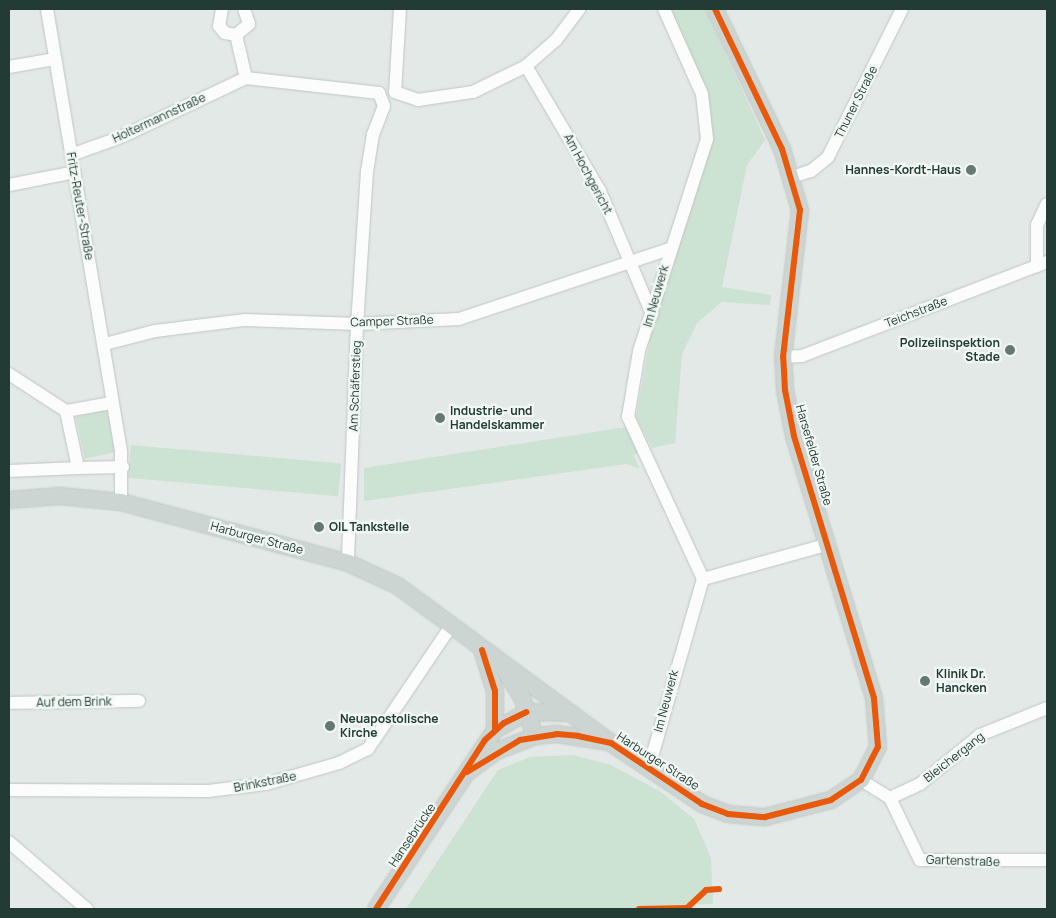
<!DOCTYPE html>
<meta charset="utf-8">
<style>
body{margin:0}
#map{position:relative;width:1056px;height:918px;overflow:hidden;background:#e3e9e6;font-family:Manrope,sans-serif}
div>[style]{position:absolute}
.green>*{inset:0;background:#cce2d3;transform-origin:0 0}
.roads{filter:drop-shadow(0 0 1px #c0c6c3) drop-shadow(0 0 1px #c0c6c3)}
.minor>*{height:12px;margin:-6px;padding:0 6px;transform-origin:6px;border-radius:6px;background:#fbfcfb}
.major>*{height:16px;margin:-8px;padding:0 8px;transform-origin:8px;border-radius:8px;background:#cdd5d2}
.cycleway>*{height:6px;margin:-3px;padding:0 3px;transform-origin:3px;border-radius:3px;background:#e8590c}
.dots>*{width:14px;height:14px;translate:-50% -50%;box-sizing:border-box;border:2px solid #f1f8f4;border-radius:50%}
span{translate:-50% -50%;white-space:nowrap;text-align:center;line-height:1.15;-webkit-text-stroke:4.5px #f1f8f4;paint-order:stroke}
.street-label{font-size:12px;color:#223b34}
.poi-label{font-size:12px;color:#223b34;font-weight:700}
.right{translate:-100% -50%;text-align:right}
.left{translate:0 -50%;text-align:left}
.frame{position:absolute;inset:0;border:10px solid #223b34;pointer-events:none}
</style>
<div id="map">
<div class="green">
<div style="clip-path:polygon(668px 9px,705px 9px,765px 140px,747px 165px,722px 287px,771px 295px,770px 305px,722px 302px,697px 323px,682px 354px,675px 443px,652px 448px,636px 417px,654px 317px,711px 139px)"></div>
<div style="left:107px;top:410px;width:43px;height:32px;rotate:78deg"></div>
<div style="clip-path:polygon(626px 427px,639px 453px,634px 455px,639px 468px,626px 464px,364px 501px,364px 468px)"></div>
<div style="left:131px;top:445px;width:211px;height:33px;rotate:5deg"></div>
<div style="clip-path:polygon(573px 755px,611px 765px,661px 792px,694px 819px,711px 858px,713px 904px,665px 905px,665px 909px,406px 909px,498px 770px,530px 757px)"></div>
</div>
<div class="roads">
<div class="minor">
<div style="left:47px;top:9px;width:449px;rotate:80.5deg"></div>
<div style="left:121px;top:452px;width:50px;rotate:90deg"></div>
<div style="left:222px;top:9px;width:17px;rotate:100deg"></div>
<div style="left:219px;top:26px;width:9px;rotate:49deg"></div>
<div style="left:225px;top:33px;width:11px;rotate:10deg"></div>
<div style="left:236px;top:35px;width:17px;rotate:-40deg"></div>
<div style="left:249px;top:24px;width:16px;rotate:-108deg"></div>
<div style="left:400px;top:9px;width:83px;rotate:93.4deg"></div>
<div style="left:395px;top:92px;width:24px;rotate:19deg"></div>
<div style="left:418px;top:100px;width:56px;rotate:-8.3deg"></div>
<div style="left:473px;top:92px;width:59px;rotate:-26.1deg"></div>
<div style="left:526px;top:66px;width:40px;rotate:-41deg"></div>
<div style="left:556px;top:40px;width:39px;rotate:-53deg"></div>
<div style="left:236px;top:35px;width:44px;rotate:76.9deg"></div>
<div style="left:526px;top:66px;width:145px;rotate:59.4deg"></div>
<div style="left:600px;top:191px;width:134px;rotate:67.1deg"></div>
<div style="left:9px;top:67px;width:47px;rotate:-9.9deg"></div>
<div style="left:71px;top:155px;width:53px;rotate:-19.8deg"></div>
<div style="left:121px;top:137px;width:138px;rotate:-25.3deg"></div>
<div style="left:246px;top:78px;width:134px;rotate:6.4deg"></div>
<div style="left:379px;top:93px;width:14px;rotate:69deg"></div>
<div style="left:384px;top:106px;width:30px;rotate:111deg"></div>
<div style="left:373px;top:134px;width:37px;rotate:99deg"></div>
<div style="left:367px;top:171px;width:153px;rotate:93.7deg"></div>
<div style="left:357px;top:324px;width:239px;rotate:92.2deg"></div>
<div style="left:792px;top:177px;width:20px;rotate:-18deg"></div>
<div style="left:811px;top:171px;width:22px;rotate:-39deg"></div>
<div style="left:828px;top:157px;width:165px;rotate:-63.4deg"></div>
<div style="left:9px;top:185px;width:67px;rotate:-11.1deg"></div>
<div style="left:1037px;top:266px;width:41px;rotate:-90deg"></div>
<div style="left:1037px;top:225px;width:23px;rotate:-65deg"></div>
<div style="left:105px;top:344px;width:52px;rotate:-14.6deg"></div>
<div style="left:155px;top:331px;width:91px;rotate:-7deg"></div>
<div style="left:245px;top:320px;width:112px;rotate:2deg"></div>
<div style="left:357px;top:324px;width:102px;rotate:-2.8deg"></div>
<div style="left:459px;top:319px;width:222px;rotate:-18.4deg"></div>
<div style="left:783px;top:357px;width:19px;rotate:-3deg"></div>
<div style="left:802px;top:356px;width:262px;rotate:-21deg"></div>
<div style="left:9px;top:374px;width:68px;rotate:33deg"></div>
<div style="left:111px;top:403px;width:46px;rotate:169.9deg"></div>
<div style="left:66px;top:411px;width:58px;rotate:78.1deg"></div>
<div style="left:78px;top:468px;width:45px;rotate:-1.3deg"></div>
<div style="left:9px;top:471px;width:69px;rotate:-2.5deg"></div>
<div style="left:703px;top:579px;width:131px;rotate:-15.5deg"></div>
<div style="left:9px;top:703px;width:130px;rotate:-0.9deg"></div>
<div style="left:649px;top:767px;width:196px;rotate:-74deg"></div>
<div style="left:703px;top:579px;width:179px;rotate:-114.8deg"></div>
<div style="left:628px;top:417px;width:67px;rotate:-80.5deg"></div>
<div style="left:639px;top:351px;width:223px;rotate:-72.2deg"></div>
<div style="left:707px;top:139px;width:45px;rotate:-96.3deg"></div>
<div style="left:702px;top:94px;width:93px;rotate:-114.1deg"></div>
<div style="left:861px;top:780px;width:34px;rotate:32deg"></div>
<div style="left:890px;top:798px;width:69px;rotate:64.2deg"></div>
<div style="left:920px;top:860px;width:127px"></div>
<div style="left:9px;top:790px;width:199px;rotate:0.3deg"></div>
<div style="left:208px;top:791px;width:58px;rotate:-6.9deg"></div>
<div style="left:266px;top:784px;width:76px;rotate:-16deg"></div>
<div style="left:339px;top:763px;width:32px;rotate:-26deg"></div>
<div style="left:368px;top:749px;width:148px;rotate:-56deg"></div>
<div style="left:890px;top:798px;width:33px;rotate:-25deg"></div>
<div style="left:920px;top:784px;width:77px;rotate:-39.2deg"></div>
<div style="left:980px;top:735px;width:72px;rotate:-21.9deg"></div>
<div style="left:9px;top:842px;width:103px;rotate:40.7deg"></div>
</div>
<div class="major">
<div style="left:9px;top:500px;width:51px;rotate:-4.5deg"></div>
<div style="left:60px;top:496px;width:61px;rotate:5.6deg"></div>
<div style="left:121px;top:502px;width:235px;rotate:15deg"></div>
<div style="left:348px;top:563px;width:55px;rotate:24.7deg"></div>
<div style="left:398px;top:586px;width:265px;rotate:36.4deg"></div>
<div style="left:611px;top:743px;width:110px;rotate:33.8deg"></div>
<div style="left:702px;top:804px;width:28px;rotate:21deg"></div>
<div style="left:728px;top:814px;width:37px;rotate:5deg"></div>
<div style="left:765px;top:817px;width:68px;rotate:-14.4deg"></div>
<div style="left:831px;top:800px;width:36px;rotate:-34deg"></div>
<div style="left:861px;top:780px;width:37px;rotate:-63deg"></div>
<div style="left:878px;top:747px;width:49px;rotate:-94.7deg"></div>
<div style="left:874px;top:698px;width:274px;rotate:-107deg"></div>
<div style="left:794px;top:436px;width:47px;rotate:-101.1deg"></div>
<div style="left:785px;top:390px;width:33px;rotate:-93deg"></div>
<div style="left:783px;top:357px;width:148px;rotate:-83.4deg"></div>
<div style="left:800px;top:210px;width:64px;rotate:-106.4deg"></div>
<div style="left:782px;top:149px;width:155px;rotate:-115.6deg"></div>
<div style="left:482px;top:650px;width:43px;rotate:72.4deg"></div>
<div style="left:495px;top:691px;width:39px;rotate:90deg"></div>
<div style="left:505px;top:670px;width:32px;rotate:58deg"></div>
<div style="left:522px;top:697px;width:41px;rotate:71.6deg"></div>
<div style="left:469px;top:771px;width:34px;rotate:-36deg"></div>
<div style="left:497px;top:751px;width:41px;rotate:-21.5deg"></div>
<div style="left:535px;top:736px;width:22px;rotate:-5deg"></div>
<div style="left:557px;top:734px;width:53px;rotate:8.7deg"></div>
<div style="left:376px;top:909px;width:215px;rotate:-56.4deg"></div>
<div style="left:495px;top:730px;width:37px;rotate:-29deg"></div>
<div style="left:527px;top:712px;width:44px;rotate:1.3deg"></div>
</div>
</div>
<div class="cycleway">
<div style="left:482px;top:650px;width:43px;rotate:72.4deg"></div>
<div style="left:495px;top:691px;width:39px;rotate:90deg"></div>
<div style="left:467px;top:772px;width:62px;rotate:-31.1deg"></div>
<div style="left:520px;top:740px;width:37px;rotate:-9deg"></div>
<div style="left:557px;top:734px;width:21px;rotate:5deg"></div>
<div style="left:578px;top:736px;width:34px;rotate:12deg"></div>
<div style="left:611px;top:743px;width:110px;rotate:33.8deg"></div>
<div style="left:702px;top:804px;width:28px;rotate:21deg"></div>
<div style="left:728px;top:814px;width:37px;rotate:5deg"></div>
<div style="left:765px;top:817px;width:68px;rotate:-14.4deg"></div>
<div style="left:831px;top:800px;width:36px;rotate:-34deg"></div>
<div style="left:861px;top:780px;width:37px;rotate:-63deg"></div>
<div style="left:878px;top:747px;width:49px;rotate:-94.7deg"></div>
<div style="left:874px;top:698px;width:274px;rotate:-107deg"></div>
<div style="left:794px;top:436px;width:47px;rotate:-101.1deg"></div>
<div style="left:785px;top:390px;width:33px;rotate:-93deg"></div>
<div style="left:783px;top:357px;width:148px;rotate:-83.4deg"></div>
<div style="left:800px;top:210px;width:64px;rotate:-106.4deg"></div>
<div style="left:782px;top:149px;width:155px;rotate:-115.6deg"></div>
<div style="left:376px;top:909px;width:201px;rotate:-57.2deg"></div>
<div style="left:485px;top:740px;width:25px;rotate:-42deg"></div>
<div style="left:504px;top:723px;width:25px;rotate:-26deg"></div>
<div style="left:639px;top:909px;width:48px;rotate:-1.2deg"></div>
<div style="left:687px;top:908px;width:26px;rotate:-43deg"></div>
<div style="left:706px;top:890px;width:13px;rotate:-4deg"></div>
</div>
<div class="dots">
<div style="left:971px;top:170px;background:#667872"></div>
<div style="left:1010px;top:350px;background:#667872"></div>
<div style="left:440px;top:418px;background:#667872"></div>
<div style="left:319px;top:527px;background:#667872"></div>
<div style="left:925px;top:681px;background:#667872"></div>
<div style="left:330px;top:726px;background:#667872"></div>
</div>
<div class="street-label">
<span style="left:856px;top:102px;rotate:-63deg">Thuner Straße</span>
<span style="left:159px;top:118px;rotate:-25deg">Holtermannstraße</span>
<span style="left:588px;top:174px;rotate:62deg">Am Hochgericht</span>
<span style="left:80px;top:206px;rotate:80deg">Fritz-Reuter-Straße</span>
<span style="left:656px;top:296px;rotate:-74deg">Im Neuwerk</span>
<span style="left:916px;top:312px;rotate:-21deg">Teichstraße</span>
<span style="left:392px;top:321px;rotate:-2deg">Camper Straße</span>
<span style="left:355px;top:386px;rotate:-88deg">Am Schäferstieg</span>
<span style="left:814px;top:455px;rotate:74deg">Harsefelder Straße</span>
<span style="left:257px;top:538px;rotate:15deg">Harburger Straße</span>
<span style="left:666px;top:701px;rotate:-75deg">Im Neuwerk</span>
<span style="left:74px;top:702px;rotate:-1deg">Auf dem Brink</span>
<span style="left:954px;top:757px;rotate:-38deg">Bleichergang</span>
<span style="left:658px;top:761px;rotate:33deg">Harburger Straße</span>
<span style="left:265px;top:782px;rotate:-11deg">Brinkstraße</span>
<span style="left:412px;top:835px;rotate:-56deg">Hansebrücke</span>
<span style="left:963px;top:861px;rotate:2deg">Gartenstraße</span>
</div>
<div class="poi-label">
<span class="right" style="left:961px;top:170px">Hannes-Kordt-Haus</span>
<span class="right" style="left:1000px;top:350px">Polizeiinspektion<br>Stade</span>
<span class="left" style="left:450px;top:418px">Industrie- und<br>Handelskammer</span>
<span class="left" style="left:329px;top:527px">OIL Tankstelle</span>
<span class="left" style="left:936px;top:681px">Klinik Dr.<br>Hancken</span>
<span class="left" style="left:340px;top:726px">Neuapostolische<br>Kirche</span>
</div>
<div class="frame"></div>
</div>
